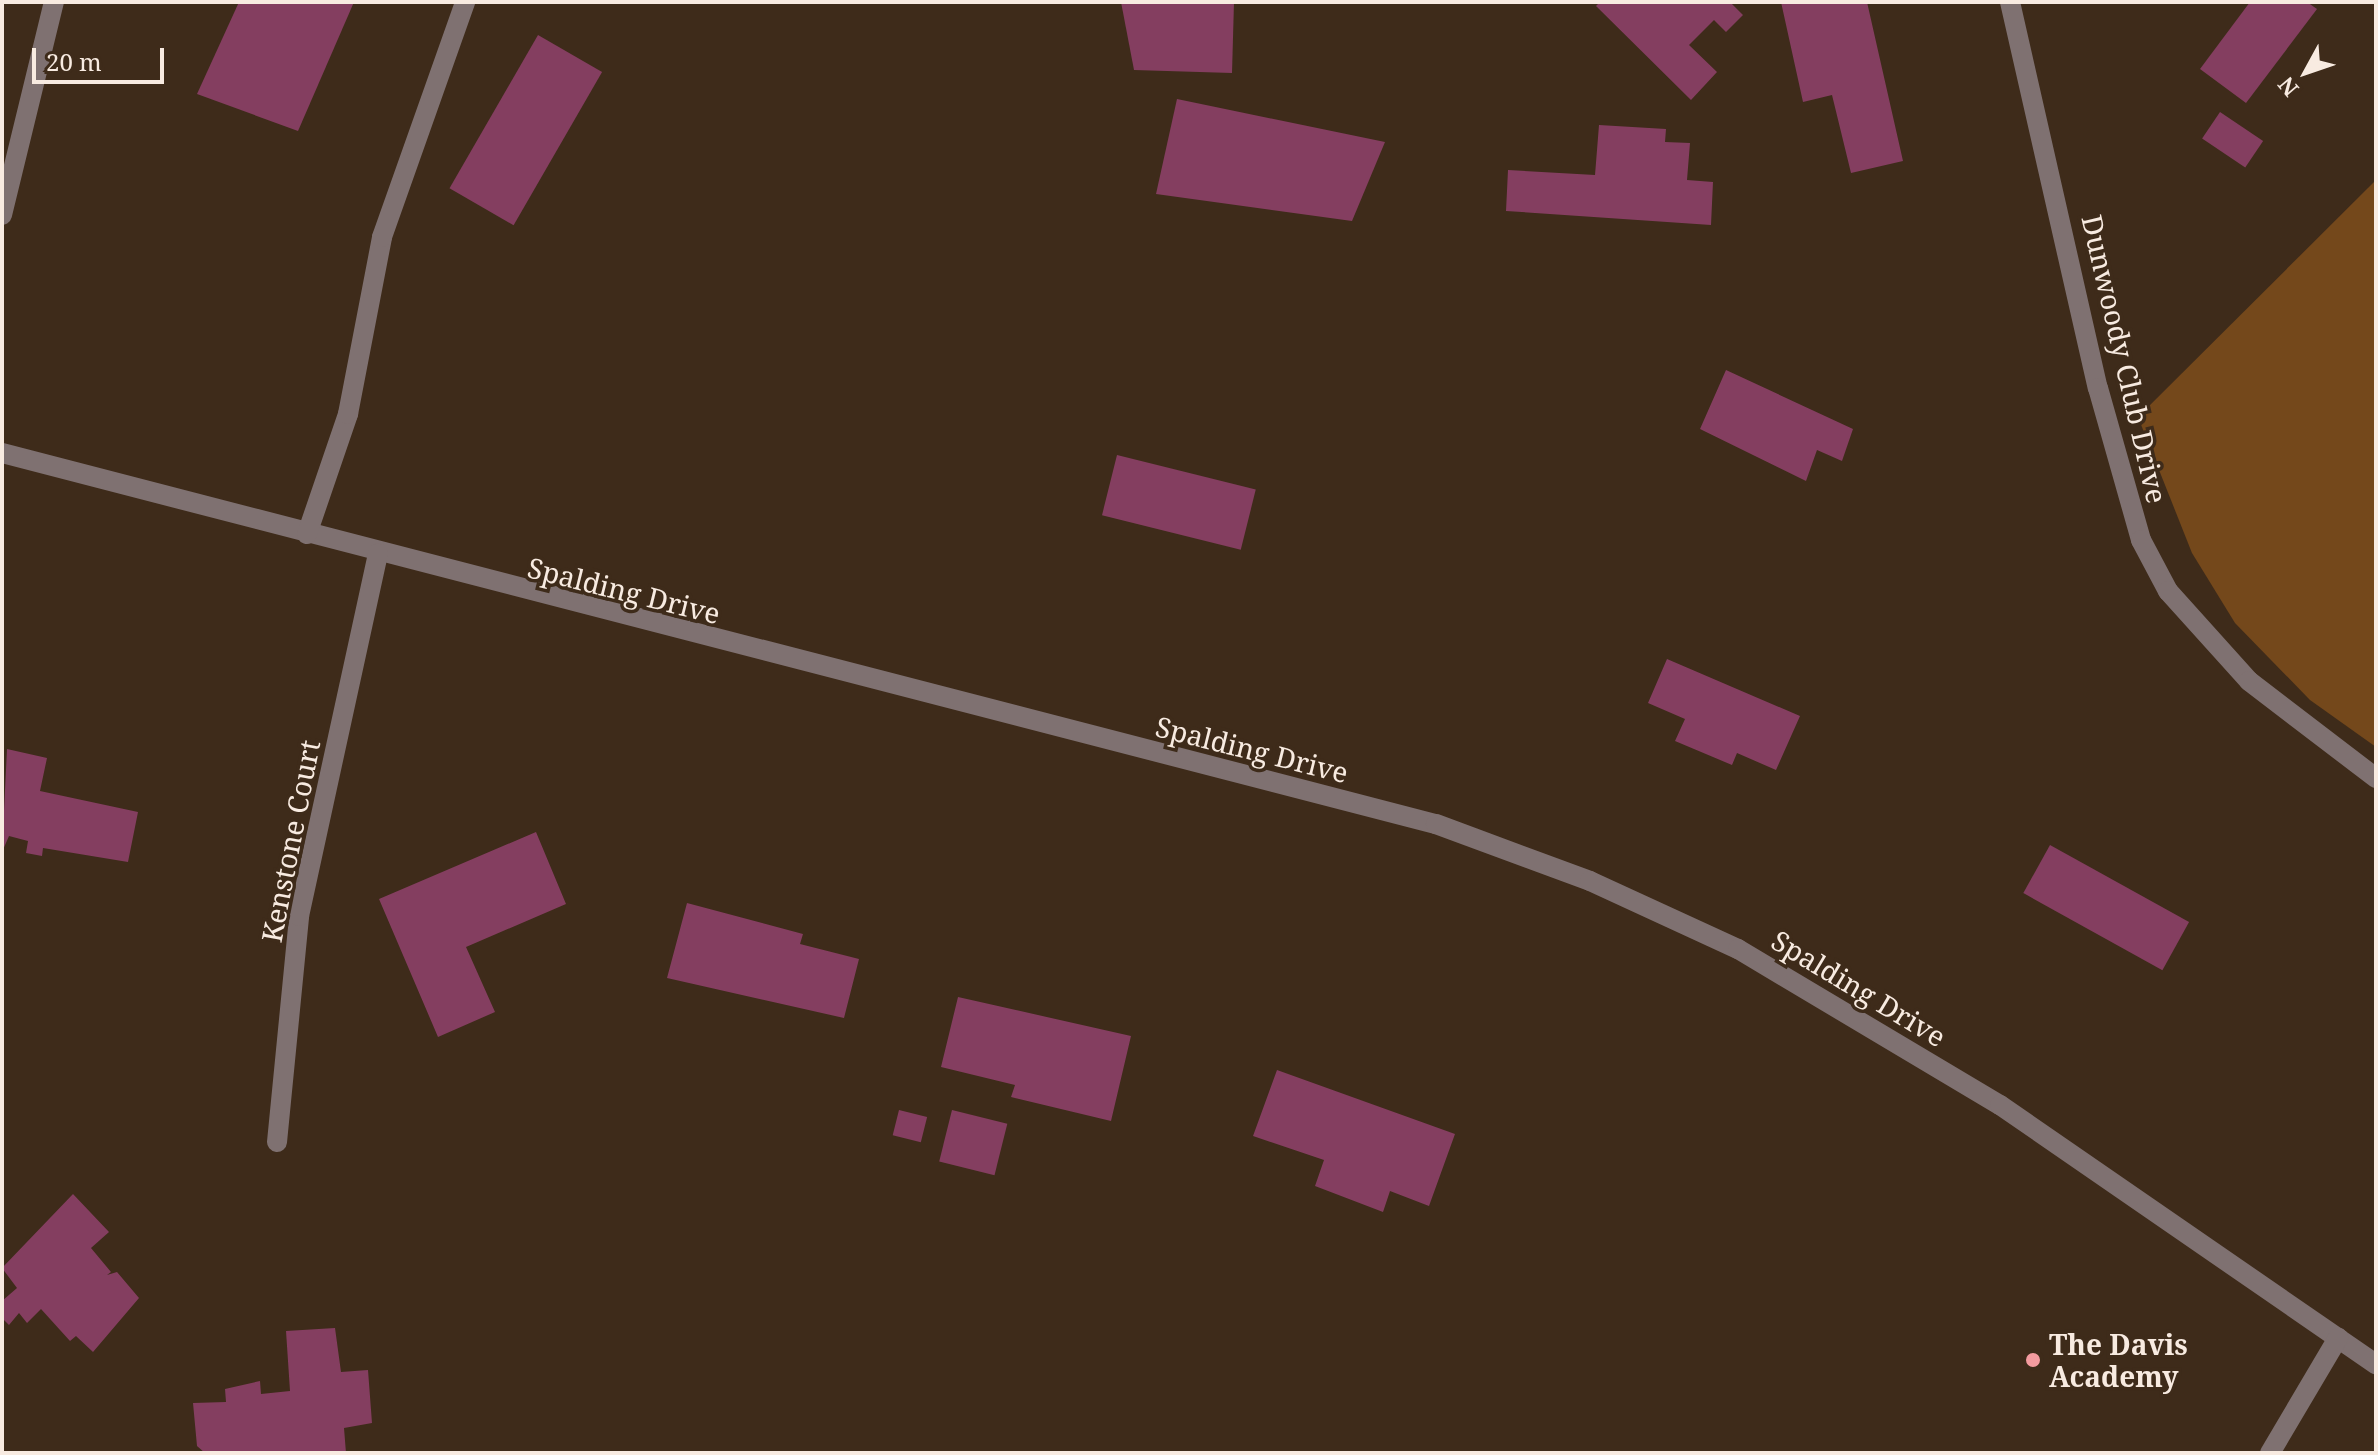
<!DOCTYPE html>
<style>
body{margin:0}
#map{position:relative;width:2378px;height:1455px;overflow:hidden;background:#3e2b1a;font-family:"Noto Serif",serif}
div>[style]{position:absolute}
.green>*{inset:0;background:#74481b}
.building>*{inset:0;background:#843e60;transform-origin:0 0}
.minor>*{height:20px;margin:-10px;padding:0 10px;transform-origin:10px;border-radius:10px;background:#7f7171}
.dots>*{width:22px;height:22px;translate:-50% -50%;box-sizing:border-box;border:4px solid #3e2b1a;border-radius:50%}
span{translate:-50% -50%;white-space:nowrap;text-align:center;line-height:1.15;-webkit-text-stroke:7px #3e2b1a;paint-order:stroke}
.street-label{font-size:28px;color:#f8ebe1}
.poi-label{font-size:28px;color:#f8ebe1;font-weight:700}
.left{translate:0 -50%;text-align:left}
.frame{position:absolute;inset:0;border:4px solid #f8ebe1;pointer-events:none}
.north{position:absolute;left:2266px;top:32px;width:80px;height:80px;-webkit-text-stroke:6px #3e2b1a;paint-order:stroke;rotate:230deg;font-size:22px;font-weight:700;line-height:32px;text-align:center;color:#f8ebe1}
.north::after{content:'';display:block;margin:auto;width:28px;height:36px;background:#f8ebe1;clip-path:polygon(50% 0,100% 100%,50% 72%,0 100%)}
.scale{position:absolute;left:32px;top:48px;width:132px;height:36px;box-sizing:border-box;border:4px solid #f8ebe1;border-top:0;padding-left:10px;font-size:24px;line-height:28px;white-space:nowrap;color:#f8ebe1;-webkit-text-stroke:6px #3e2b1a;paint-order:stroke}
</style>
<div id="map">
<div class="green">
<div style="clip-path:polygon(2376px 180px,2376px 747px,2310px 700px,2235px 623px,2192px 553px,2138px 417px)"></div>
</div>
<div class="building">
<div style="clip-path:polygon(239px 2px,354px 2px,298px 131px,197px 94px)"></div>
<div style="clip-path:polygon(1121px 2px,1234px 2px,1232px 73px,1134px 70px)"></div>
<div style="clip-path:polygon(1600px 2px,1730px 2px,1743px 15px,1726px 32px,1714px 20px,1689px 45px,1717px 72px,1691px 100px,1596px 6px)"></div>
<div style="clip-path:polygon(1781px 2px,1867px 2px,1903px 161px,1851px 173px,1832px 95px,1803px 102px)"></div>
<div style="clip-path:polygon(2250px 2px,2307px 2px,2317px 9px,2246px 103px,2200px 69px)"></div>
<div style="left:538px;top:35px;width:74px;height:177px;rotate:30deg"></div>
<div style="clip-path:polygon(1177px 99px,1385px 142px,1352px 221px,1156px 194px)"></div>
<div style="left:2220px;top:112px;width:52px;height:32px;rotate:34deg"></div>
<div style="clip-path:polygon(1599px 125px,1666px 129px,1665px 142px,1690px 143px,1687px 180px,1713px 182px,1711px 225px,1506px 211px,1508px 170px,1595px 175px)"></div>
<div style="clip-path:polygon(1726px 370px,1853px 429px,1842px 461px,1817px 450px,1806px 481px,1700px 429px)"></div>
<div style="left:1117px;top:455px;width:143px;height:62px;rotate:14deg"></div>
<div style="clip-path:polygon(1667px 659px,1800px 716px,1776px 770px,1737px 753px,1732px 765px,1675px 741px,1685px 719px,1648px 703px)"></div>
<div style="clip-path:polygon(7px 749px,47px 758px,40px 791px,138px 812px,128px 862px,43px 848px,42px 856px,26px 853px,28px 841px,9px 836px,2px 852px)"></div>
<div style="clip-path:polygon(536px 832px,566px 904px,466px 947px,495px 1012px,438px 1037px,379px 899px)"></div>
<div style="left:2050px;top:845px;width:159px;height:55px;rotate:29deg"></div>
<div style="clip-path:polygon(687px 903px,803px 934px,800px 944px,859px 959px,844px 1018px,667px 978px)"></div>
<div style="clip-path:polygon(958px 997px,1131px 1036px,1111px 1121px,1011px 1097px,1015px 1085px,941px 1067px)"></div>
<div style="clip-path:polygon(1277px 1070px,1455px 1134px,1429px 1206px,1390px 1191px,1383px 1212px,1315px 1186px,1324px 1160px,1253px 1136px)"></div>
<div style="left:899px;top:1110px;width:29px;height:26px;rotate:14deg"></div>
<div style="left:952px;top:1110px;width:57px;height:53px;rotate:14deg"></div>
<div style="clip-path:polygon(73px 1194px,109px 1232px,91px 1248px,111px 1272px,107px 1275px,117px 1272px,139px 1298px,93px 1352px,76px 1336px,70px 1341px,41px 1309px,27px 1323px,19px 1313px,9px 1325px,2px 1318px,2px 1301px,17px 1288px,2px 1268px)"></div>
<div style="clip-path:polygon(335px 1328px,341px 1372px,368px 1370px,372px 1423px,344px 1428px,346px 1453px,205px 1453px,197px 1446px,193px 1403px,226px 1402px,225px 1389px,260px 1381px,261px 1394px,290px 1391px,286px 1331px)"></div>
</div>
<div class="minor">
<div style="left:2010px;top:2px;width:396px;rotate:77.2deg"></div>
<div style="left:2098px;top:388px;width:158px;rotate:74.2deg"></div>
<div style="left:2141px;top:540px;width:58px;rotate:62.1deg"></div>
<div style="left:2168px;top:591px;width:121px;rotate:48deg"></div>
<div style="left:2249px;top:681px;width:160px;rotate:37.4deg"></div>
<div style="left:2px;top:215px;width:219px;rotate:-76.3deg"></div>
<div style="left:2px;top:453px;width:1481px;rotate:14.51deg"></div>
<div style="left:1436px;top:824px;width:164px;rotate:20.3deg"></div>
<div style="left:1590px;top:881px;width:163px;rotate:24.7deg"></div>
<div style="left:1738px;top:949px;width:305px;rotate:30.8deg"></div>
<div style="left:2000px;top:1105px;width:457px;rotate:34.6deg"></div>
<div style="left:307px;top:534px;width:127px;rotate:-71.1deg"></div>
<div style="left:348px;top:414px;width:180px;rotate:-79.1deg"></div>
<div style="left:382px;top:237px;width:249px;rotate:-70.5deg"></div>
<div style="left:277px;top:1142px;width:227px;rotate:-84.4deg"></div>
<div style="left:299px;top:916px;width:371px;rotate:-77.7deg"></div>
<div style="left:2270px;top:1453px;width:134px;rotate:-59.4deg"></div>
</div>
<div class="dots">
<div style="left:2033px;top:1360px;background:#f49b9f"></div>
</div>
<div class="street-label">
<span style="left:2125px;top:359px;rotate:77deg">Dunwoody Club Drive</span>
<span style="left:624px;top:590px;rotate:14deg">Spalding Drive</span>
<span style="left:1252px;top:749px;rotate:14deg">Spalding Drive</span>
<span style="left:290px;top:841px;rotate:-79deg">Kenstone Court</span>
<span style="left:1859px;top:988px;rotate:31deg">Spalding Drive</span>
</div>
<div class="poi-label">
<span class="left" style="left:2049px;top:1360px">The Davis<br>Academy</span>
</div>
<div class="frame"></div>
<div class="north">N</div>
<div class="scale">20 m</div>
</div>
